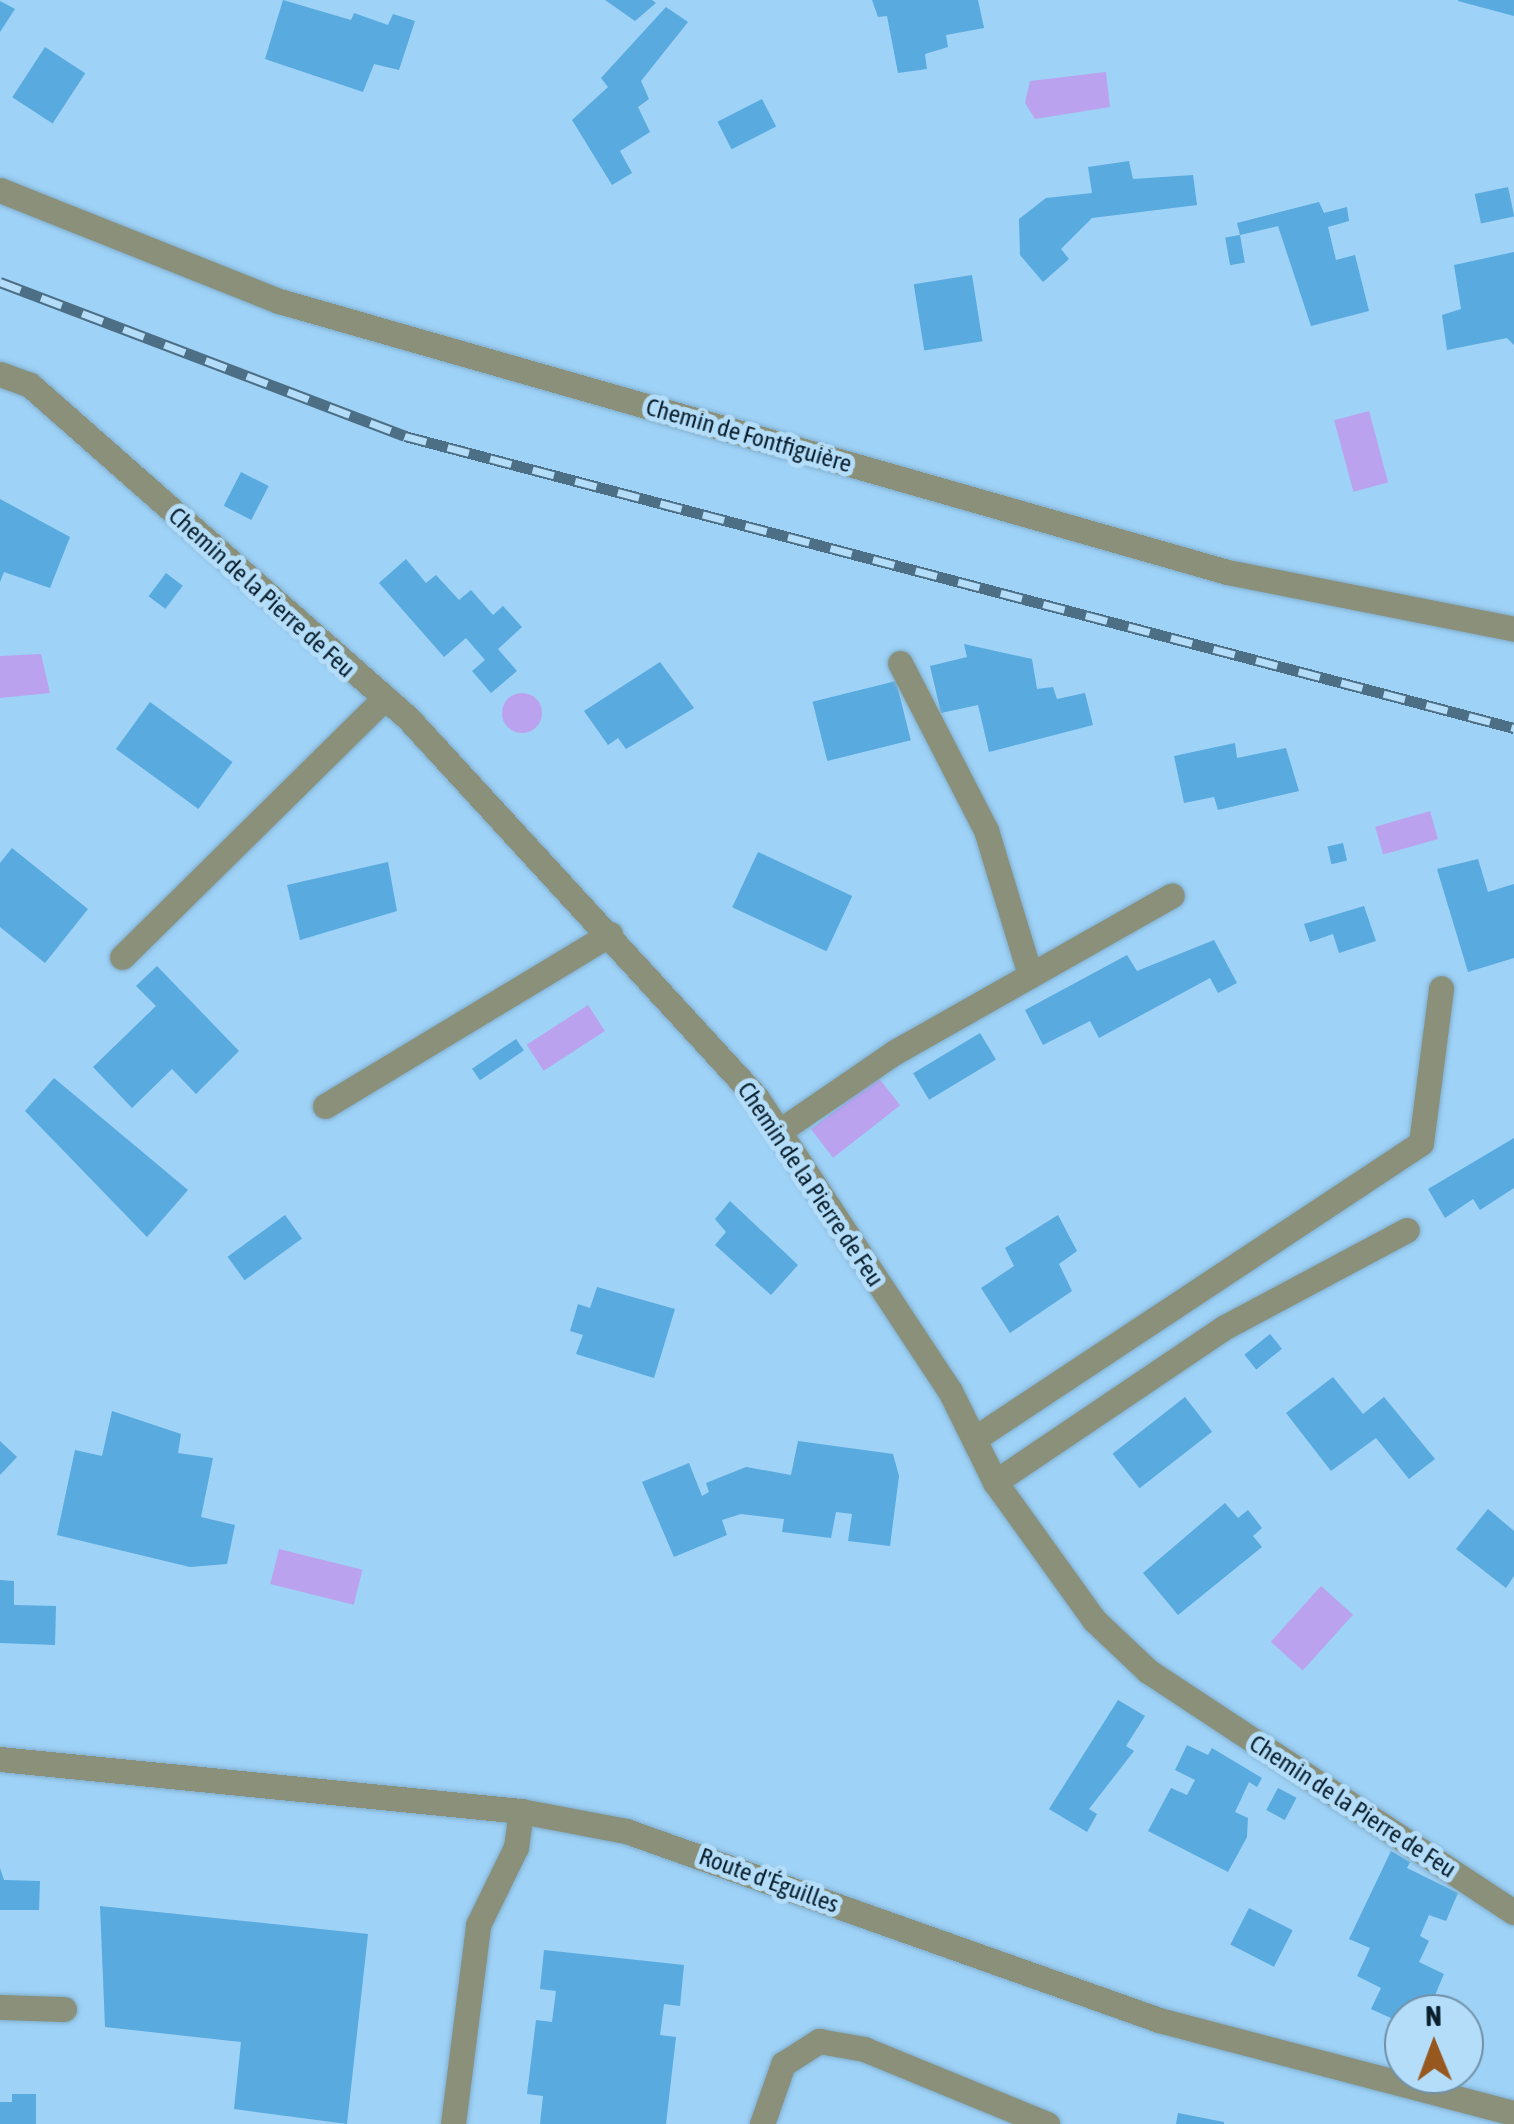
<!DOCTYPE html>
<meta charset="utf-8">
<style>
body{margin:0}
#map{position:relative;width:1514px;height:2124px;overflow:hidden;background:#9ed2f6;font-family:"Asap Condensed",sans-serif}
div>[style]{position:absolute}
.water>*{inset:0;background:#bba2ef;transform-origin:0 0}
.round{border-radius:50%}
.building>*{inset:0;background:#58aadf;transform-origin:0 0}
.roads{filter:drop-shadow(0 0 2px #80aece) drop-shadow(0 0 2px #80aece)}
.minor>*{height:25px;margin:-12.5px;padding:0 12.5px;transform-origin:12.5px;border-radius:12.5px;background:#8a9079}
.rail>*{height:11px;margin-top:-5.5px;transform-origin:0;background:repeating-linear-gradient(90deg,#b4ddfa 0 22px,#4c6f86 0 44px);box-sizing:border-box;border-block:2px solid #4c6f86}
span{translate:-50% -50%;white-space:nowrap;text-align:center;line-height:1.15;-webkit-text-stroke:10px #b4ddfa;paint-order:stroke}
.street-label{font-size:25px;color:#0a1f2c}
.north{position:absolute;left:1384px;top:1994px;width:100px;height:100px;box-sizing:border-box;background:#b4ddfa;border:2px solid #7091a8;border-radius:50%;rotate:359deg;font-size:28px;font-weight:700;line-height:40px;text-align:center;color:#0a1f2c}
.north::after{content:'';display:block;margin:auto;width:35px;height:45px;background:#96581e;clip-path:polygon(50% 0,100% 100%,50% 72%,0 100%)}
</style>
<div id="map">
<div class="water">
<div style="clip-path:polygon(1106px 72px,1110px 107px,1035px 119px,1025px 103px,1030px 81px)"></div>
<div style="left:1369px;top:411px;width:74px;height:36px;rotate:75deg"></div>
<div style="clip-path:polygon(41px 654px,50px 693px,0 698px,0 656px)"></div>
<div class="round" style="left:502px;top:693px;width:40px;height:40px"></div>
<div style="left:1430px;top:811px;width:29px;height:57px;rotate:74deg"></div>
<div style="left:588px;top:1005px;width:31px;height:73px;rotate:57deg"></div>
<div style="left:878px;top:1077px;width:36px;height:85px;rotate:52deg"></div>
<div style="left:279px;top:1549px;width:86px;height:36px;rotate:14deg"></div>
<div style="left:1321px;top:1586px;width:43px;height:75px;rotate:42deg"></div>
</div>
<div class="building">
<div style="clip-path:polygon(283px 0,351px 20px,354px 13px,388px 25px,393px 14px,415px 21px,399px 70px,374px 64px,363px 92px,265px 59px)"></div>
<div style="clip-path:polygon(605px 0,652px 0,656px 3px,635px 21px)"></div>
<div style="clip-path:polygon(872px 0,978px 0,984px 28px,946px 35px,948px 47px,925px 54px,927px 69px,898px 73px,887px 16px,878px 17px)"></div>
<div style="clip-path:polygon(1458px 0,1514px 0,1514px 16px,1458px 1px)"></div>
<div style="clip-path:polygon(0 1px,15px 9px,0 32px)"></div>
<div style="clip-path:polygon(666px 7px,688px 22px,641px 81px,649px 99px,638px 107px,650px 132px,620px 151px,632px 173px,612px 185px,572px 120px,608px 87px,601px 78px)"></div>
<div style="left:45px;top:47px;width:48px;height:60px;rotate:33deg"></div>
<div style="left:762px;top:99px;width:31px;height:50px;rotate:63deg"></div>
<div style="clip-path:polygon(1129px 161px,1133px 179px,1193px 175px,1197px 205px,1092px 218px,1061px 249px,1069px 259px,1043px 282px,1020px 255px,1019px 219px,1046px 198px,1092px 193px,1088px 167px)"></div>
<div style="left:1508px;top:187px;width:30px;height:34px;rotate:78deg"></div>
<div style="clip-path:polygon(1319px 202px,1324px 213px,1347px 207px,1349px 221px,1328px 227px,1336px 260px,1355px 255px,1369px 311px,1311px 326px,1278px 226px,1240px 235px,1237px 223px)"></div>
<div style="left:1240px;top:235px;width:28px;height:15px;rotate:80deg"></div>
<div style="clip-path:polygon(1514px 252px,1514px 345px,1507px 338px,1447px 350px,1442px 315px,1461px 309px,1454px 265px)"></div>
<div style="left:972px;top:275px;width:67px;height:59px;rotate:81deg"></div>
<div style="left:241px;top:472px;width:31px;height:38px;rotate:27deg"></div>
<div style="clip-path:polygon(0 499px,70px 537px,50px 588px,4px 572px,0 582px)"></div>
<div style="clip-path:polygon(406px 559px,426px 583px,436px 575px,459px 600px,471px 590px,493px 615px,503px 606px,522px 627px,498px 649px,517px 671px,491px 693px,472px 671px,485px 660px,466px 638px,444px 657px,379px 583px)"></div>
<div style="left:166px;top:573px;width:21px;height:29px;rotate:37deg"></div>
<div style="clip-path:polygon(964px 644px,1032px 659px,1037px 689px,1053px 687px,1057px 699px,1085px 693px,1093px 725px,989px 752px,978px 705px,941px 713px,930px 666px,967px 657px)"></div>
<div style="clip-path:polygon(660px 662px,694px 708px,626px 749px,618px 738px,608px 745px,584px 711px)"></div>
<div style="left:896px;top:681px;width:61px;height:86px;rotate:76deg"></div>
<div style="left:150px;top:702px;width:102px;height:58px;rotate:36deg"></div>
<div style="clip-path:polygon(1235px 743px,1237px 758px,1286px 748px,1299px 791px,1218px 810px,1214px 797px,1184px 803px,1174px 756px)"></div>
<div style="left:1343px;top:843px;width:18px;height:16px;rotate:77deg"></div>
<div style="clip-path:polygon(12px 848px,88px 909px,45px 963px,0 927px,0 863px)"></div>
<div style="left:758px;top:852px;width:104px;height:61px;rotate:25deg"></div>
<div style="clip-path:polygon(1478px 859px,1488px 892px,1514px 884px,1514px 958px,1468px 972px,1437px 869px)"></div>
<div style="clip-path:polygon(388px 862px,397px 911px,300px 940px,287px 885px)"></div>
<div style="clip-path:polygon(1364px 906px,1376px 941px,1339px 953px,1333px 934px,1310px 942px,1304px 924px)"></div>
<div style="clip-path:polygon(1214px 940px,1237px 983px,1218px 993px,1210px 978px,1099px 1038px,1090px 1021px,1043px 1045px,1025px 1010px,1127px 955px,1137px 971px)"></div>
<div style="clip-path:polygon(157px 966px,239px 1051px,196px 1094px,172px 1069px,132px 1108px,93px 1067px,156px 1006px,136px 986px)"></div>
<div style="left:980px;top:1033px;width:31px;height:78px;rotate:59deg"></div>
<div style="left:516px;top:1039px;width:14px;height:53px;rotate:56deg"></div>
<div style="clip-path:polygon(54px 1078px,188px 1190px,147px 1237px,25px 1111px)"></div>
<div style="clip-path:polygon(1514px 1138px,1514px 1188px,1480px 1210px,1473px 1199px,1445px 1218px,1428px 1189px)"></div>
<div style="clip-path:polygon(730px 1201px,798px 1265px,771px 1295px,715px 1245px,726px 1232px,715px 1219px)"></div>
<div style="left:285px;top:1215px;width:29px;height:71px;rotate:54deg"></div>
<div style="clip-path:polygon(1058px 1215px,1077px 1251px,1059px 1264px,1072px 1291px,1010px 1333px,981px 1288px,1014px 1266px,1005px 1248px)"></div>
<div style="clip-path:polygon(597px 1287px,675px 1309px,654px 1378px,576px 1354px,583px 1335px,570px 1331px,578px 1304px,590px 1308px)"></div>
<div style="left:1270px;top:1334px;width:19px;height:33px;rotate:51deg"></div>
<div style="clip-path:polygon(1333px 1377px,1363px 1414px,1384px 1397px,1435px 1459px,1409px 1479px,1376px 1438px,1331px 1471px,1286px 1413px)"></div>
<div style="left:1185px;top:1397px;width:44px;height:92px;rotate:52deg"></div>
<div style="clip-path:polygon(112px 1411px,181px 1434px,178px 1453px,213px 1458px,201px 1517px,235px 1525px,227px 1564px,190px 1567px,57px 1535px,75px 1450px,102px 1456px)"></div>
<div style="clip-path:polygon(0 1441px,17px 1457px,0 1475px)"></div>
<div style="clip-path:polygon(798px 1441px,893px 1454px,899px 1476px,890px 1546px,848px 1541px,852px 1514px,836px 1512px,831px 1538px,782px 1532px,784px 1519px,741px 1514px,722px 1520px,727px 1535px,674px 1557px,642px 1482px,689px 1463px,702px 1496px,709px 1492px,706px 1483px,746px 1467px,791px 1475px)"></div>
<div style="clip-path:polygon(1225px 1503px,1238px 1518px,1248px 1510px,1262px 1528px,1253px 1536px,1262px 1547px,1178px 1615px,1143px 1573px)"></div>
<div style="clip-path:polygon(1488px 1509px,1514px 1531px,1514px 1576px,1506px 1588px,1456px 1549px)"></div>
<div style="clip-path:polygon(0 1580px,14px 1581px,14px 1605px,56px 1606px,55px 1645px,0 1643px)"></div>
<div style="clip-path:polygon(1118px 1700px,1145px 1716px,1126px 1746px,1134px 1751px,1089px 1809px,1097px 1814px,1087px 1832px,1049px 1809px)"></div>
<div style="clip-path:polygon(1187px 1745px,1208px 1755px,1212px 1748px,1262px 1778px,1257px 1787px,1249px 1782px,1235px 1812px,1248px 1818px,1247px 1837px,1228px 1872px,1148px 1831px,1171px 1788px,1187px 1795px,1195px 1780px,1175px 1770px)"></div>
<div style="left:1278px;top:1788px;width:21px;height:25px;rotate:28deg"></div>
<div style="clip-path:polygon(1391px 1851px,1410px 1862px,1407px 1868px,1458px 1893px,1446px 1921px,1429px 1915px,1420px 1936px,1429px 1941px,1419px 1962px,1444px 1974px,1427px 2014px,1404px 2014px,1404px 2024px,1371px 2009px,1381px 1988px,1357px 1976px,1370px 1948px,1349px 1939px)"></div>
<div style="clip-path:polygon(0 1868px,4px 1880px,40px 1881px,39px 1910px,0 1910px)"></div>
<div style="clip-path:polygon(100px 1906px,368px 1934px,347px 2124px,234px 2109px,241px 2042px,105px 2027px)"></div>
<div style="left:1249px;top:1908px;width:49px;height:41px;rotate:27deg"></div>
<div style="clip-path:polygon(544px 1950px,684px 1965px,680px 2006px,664px 2004px,660px 2035px,676px 2037px,666px 2124px,540px 2124px,543px 2096px,527px 2094px,536px 2020px,552px 2022px,556px 1991px,540px 1989px)"></div>
<div style="clip-path:polygon(12px 2094px,36px 2094px,36px 2124px,0 2124px,0 2102px,12px 2102px)"></div>
<div style="clip-path:polygon(1178px 2113px,1224px 2122px,1224px 2124px,1176px 2124px)"></div>
</div>
<div class="roads">
<div class="minor">
<div style="left:0;top:190px;width:300px;rotate:21.7deg"></div>
<div style="left:279px;top:301px;width:986px;rotate:15.95deg"></div>
<div style="left:1227px;top:572px;width:293px;rotate:11.2deg"></div>
<div style="left:0;top:374px;width:32px;rotate:20deg"></div>
<div style="left:30px;top:385px;width:504px;rotate:41.38deg"></div>
<div style="left:408px;top:718px;width:515px;rotate:47.44deg"></div>
<div style="left:756px;top:1097px;width:352px;rotate:56.6deg"></div>
<div style="left:950px;top:1391px;width:102px;rotate:63.7deg"></div>
<div style="left:995px;top:1482px;width:170px;rotate:54.3deg"></div>
<div style="left:1094px;top:1620px;width:74px;rotate:43.4deg"></div>
<div style="left:1148px;top:1671px;width:438px;rotate:33.4deg"></div>
<div style="left:900px;top:663px;width:188px;rotate:62.8deg"></div>
<div style="left:986px;top:830px;width:152px;rotate:73.1deg"></div>
<div style="left:122px;top:957px;width:369px;rotate:-44.6deg"></div>
<div style="left:325px;top:1106px;width:333px;rotate:-31.1deg"></div>
<div style="left:781px;top:1130px;width:138px;rotate:-34.4deg"></div>
<div style="left:895px;top:1052px;width:318px;rotate:-29.5deg"></div>
<div style="left:974px;top:1439px;width:536px;rotate:-33.51deg"></div>
<div style="left:1421px;top:1143px;width:156px;rotate:-82.6deg"></div>
<div style="left:995px;top:1482px;width:277px;rotate:-34deg"></div>
<div style="left:1225px;top:1327px;width:206px;rotate:-28.1deg"></div>
<div style="left:0;top:1759px;width:524px;rotate:5.7deg"></div>
<div style="left:521px;top:1811px;width:107px;rotate:10.8deg"></div>
<div style="left:626px;top:1831px;width:566px;rotate:19.52deg"></div>
<div style="left:1159px;top:2020px;width:367px;rotate:14.7deg"></div>
<div style="left:0;top:2007px;width:64px;rotate:1.8deg"></div>
<div style="left:453px;top:2124px;width:201px;rotate:-82.8deg"></div>
<div style="left:478px;top:1925px;width:87px;rotate:-64deg"></div>
<div style="left:516px;top:1847px;width:36px;rotate:-82deg"></div>
<div style="left:762px;top:2124px;width:64px;rotate:-70.7deg"></div>
<div style="left:783px;top:2064px;width:43px;rotate:-32.6deg"></div>
<div style="left:819px;top:2041px;width:46px;rotate:10.1deg"></div>
<div style="left:864px;top:2049px;width:198px;rotate:22.3deg"></div>
</div>
</div>
<div class="rail">
<div style="left:0;top:282px;width:433px;rotate:20.8deg"></div>
<div style="left:405px;top:436px;width:1147px;rotate:14.75deg"></div>
</div>
<div class="street-label">
<span style="left:749px;top:435px;rotate:16deg">Chemin de Fontfiguière</span>
<span style="left:262px;top:592px;rotate:42deg">Chemin de la Pierre de Feu</span>
<span style="left:811px;top:1184px;rotate:56deg">Chemin de la Pierre de Feu</span>
<span style="left:1353px;top:1806px;rotate:33deg">Chemin de la Pierre de Feu</span>
<span style="left:769px;top:1880px;rotate:20deg">Route d'Éguilles</span>
</div>
<div class="north">N</div>
</div>
